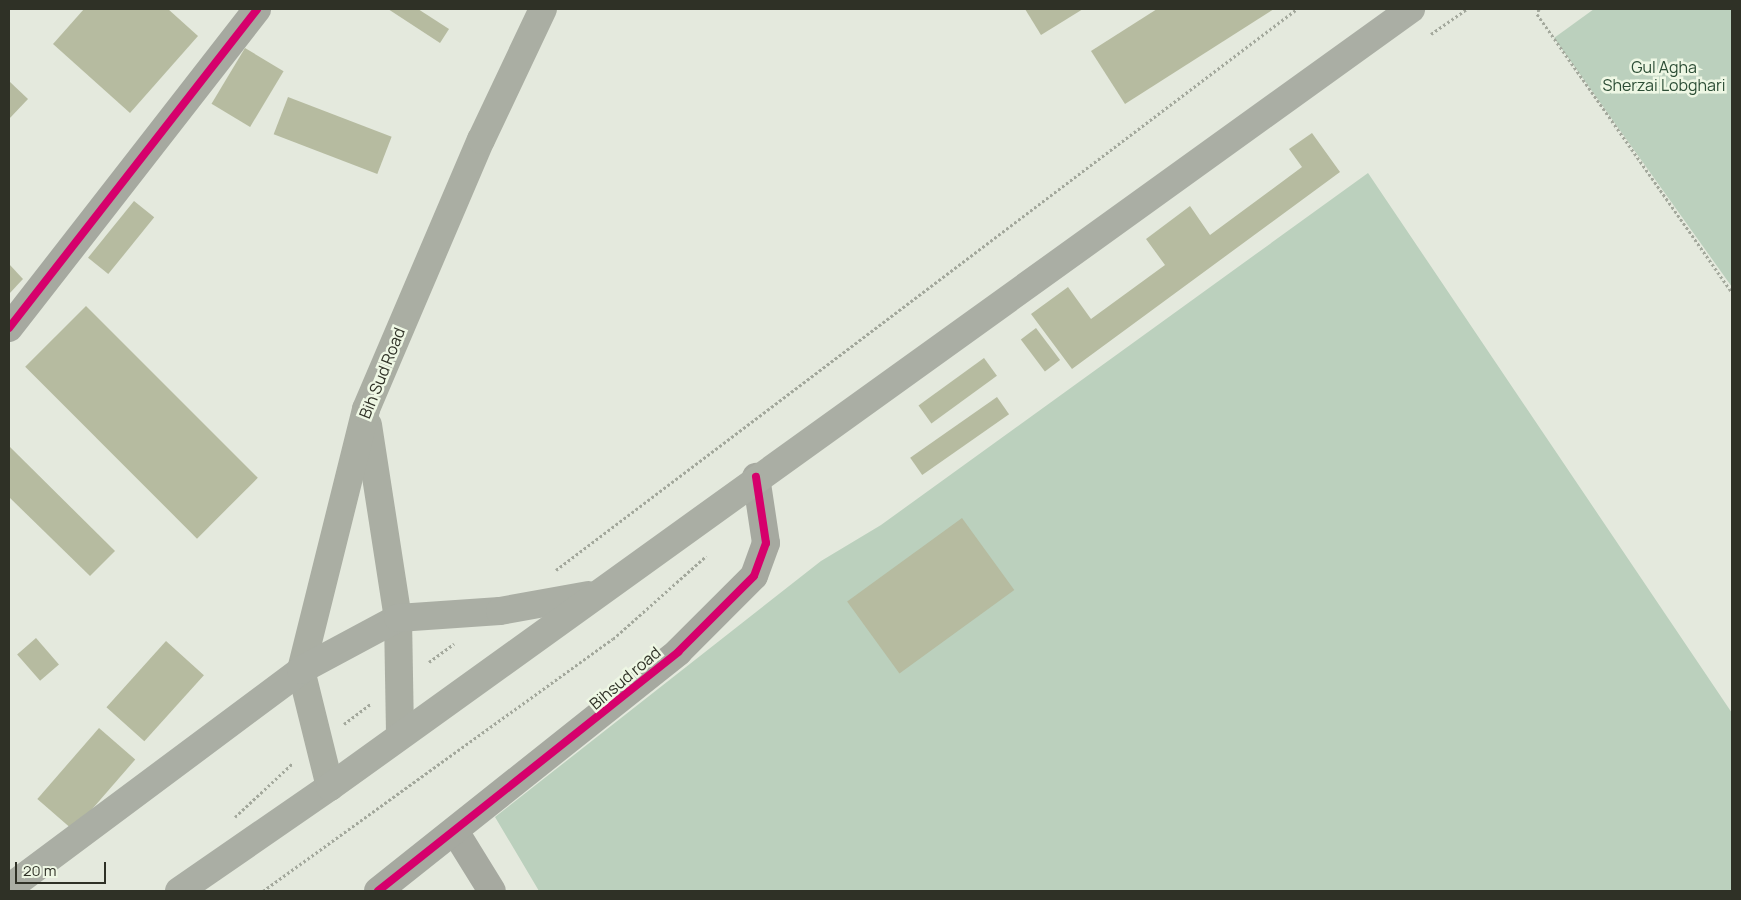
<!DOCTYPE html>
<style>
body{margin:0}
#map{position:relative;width:1741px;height:900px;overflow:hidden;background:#e4e9dd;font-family:Manrope,sans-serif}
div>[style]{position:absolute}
.green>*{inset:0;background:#bbd0bd}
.building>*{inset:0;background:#b6bba0;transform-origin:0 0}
.path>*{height:3px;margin-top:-1.5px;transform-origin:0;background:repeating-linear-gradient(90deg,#a3a89c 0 2.5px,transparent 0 5px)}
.minor>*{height:28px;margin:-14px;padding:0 14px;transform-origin:14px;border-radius:14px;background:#a6a9a0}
.secondary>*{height:28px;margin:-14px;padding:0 14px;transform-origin:14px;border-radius:14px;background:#aaaea3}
.primary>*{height:28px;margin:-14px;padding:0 14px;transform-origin:14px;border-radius:14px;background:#aaaea4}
.cycleway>*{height:8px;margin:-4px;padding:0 4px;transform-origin:4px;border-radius:4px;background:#d6006c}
span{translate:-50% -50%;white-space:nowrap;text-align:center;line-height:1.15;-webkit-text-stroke:5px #eef7e4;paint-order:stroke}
.park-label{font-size:16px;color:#2c4d35}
.street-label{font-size:16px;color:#2f3126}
.frame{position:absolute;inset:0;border:10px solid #2f3126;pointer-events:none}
.scale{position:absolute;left:15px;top:862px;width:91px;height:22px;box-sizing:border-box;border:2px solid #2f3126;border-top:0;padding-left:6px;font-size:15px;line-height:18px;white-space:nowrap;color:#2f3126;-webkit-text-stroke:4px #eef7e4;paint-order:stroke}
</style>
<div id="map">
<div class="green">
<div style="clip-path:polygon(1594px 9px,1732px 9px,1732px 287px,1554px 38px)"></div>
<div style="clip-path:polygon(1368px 173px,1732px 713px,1732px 891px,539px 891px,495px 817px,821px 561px,881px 525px)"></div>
</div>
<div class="building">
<div style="clip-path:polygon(84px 9px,168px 9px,198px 36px,130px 113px,53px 44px)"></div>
<div style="clip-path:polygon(388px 9px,418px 9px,449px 29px,440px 43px)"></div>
<div style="clip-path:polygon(1025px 9px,1083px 9px,1041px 35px)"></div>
<div style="clip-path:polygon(1157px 9px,1274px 9px,1125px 104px,1091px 51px)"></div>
<div style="left:245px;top:48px;width:45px;height:65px;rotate:31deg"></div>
<div style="clip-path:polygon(9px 81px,28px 99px,9px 119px)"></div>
<div style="left:288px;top:97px;width:111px;height:40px;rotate:21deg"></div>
<div style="clip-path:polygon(1312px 133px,1340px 172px,1072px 369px,1031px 314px,1068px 287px,1091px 319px,1165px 265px,1146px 239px,1190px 206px,1210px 235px,1302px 167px,1289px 149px)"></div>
<div style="left:134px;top:201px;width:26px;height:73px;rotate:39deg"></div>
<div style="clip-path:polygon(9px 264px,23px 279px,9px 294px)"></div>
<div style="left:86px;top:306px;width:243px;height:86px;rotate:45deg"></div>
<div style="left:1036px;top:328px;width:40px;height:19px;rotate:53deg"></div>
<div style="left:984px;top:358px;width:22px;height:81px;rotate:54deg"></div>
<div style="left:997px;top:397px;width:21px;height:106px;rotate:55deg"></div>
<div style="clip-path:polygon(9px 446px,115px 551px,90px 576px,9px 497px)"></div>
<div style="left:962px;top:518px;width:89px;height:142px;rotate:54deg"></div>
<div style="left:36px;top:638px;width:35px;height:25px;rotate:49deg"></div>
<div style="left:166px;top:641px;width:51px;height:89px;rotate:42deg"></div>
<div style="left:99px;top:728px;width:48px;height:94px;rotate:41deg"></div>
</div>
<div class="path">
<div style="left:1539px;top:9px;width:5px;rotate:112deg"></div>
<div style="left:1537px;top:14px;width:340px;rotate:55deg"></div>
<div style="left:1431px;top:34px;width:44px;rotate:-34.8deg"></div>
<div style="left:556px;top:570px;width:929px;rotate:-37.13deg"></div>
<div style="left:429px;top:662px;width:31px;rotate:-36deg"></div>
<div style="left:344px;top:724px;width:34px;rotate:-37deg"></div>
<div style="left:235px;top:817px;width:79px;rotate:-43deg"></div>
<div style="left:263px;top:891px;width:431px;rotate:-35.8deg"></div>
<div style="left:613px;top:639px;width:125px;rotate:-41.7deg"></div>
</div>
<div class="minor">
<div style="left:9px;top:328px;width:404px;rotate:-52.1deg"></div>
<div style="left:456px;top:833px;width:68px;rotate:58.2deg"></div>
<div style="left:378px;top:891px;width:384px;rotate:-38.5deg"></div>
<div style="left:678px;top:652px;width:107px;rotate:-45deg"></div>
<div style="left:754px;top:576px;width:35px;rotate:-70deg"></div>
<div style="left:766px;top:543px;width:67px;rotate:-98.6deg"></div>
</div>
<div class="secondary">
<div style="left:368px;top:425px;width:195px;rotate:81.2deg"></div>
<div style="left:398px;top:618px;width:117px;rotate:89deg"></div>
<div style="left:330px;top:787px;width:121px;rotate:-103.9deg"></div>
<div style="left:301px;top:670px;width:269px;rotate:-76deg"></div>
<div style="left:366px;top:409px;width:293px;rotate:-66.9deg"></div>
<div style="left:481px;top:140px;width:145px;rotate:-64.7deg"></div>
</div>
<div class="primary">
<div style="left:9px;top:888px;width:364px;rotate:-36.7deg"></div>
<div style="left:301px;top:670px;width:110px;rotate:-28.2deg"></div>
<div style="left:398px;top:618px;width:102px;rotate:-3.9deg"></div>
<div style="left:500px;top:611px;width:90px;rotate:-10.2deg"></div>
<div style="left:179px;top:891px;width:183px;rotate:-34.6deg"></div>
<div style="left:330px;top:787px;width:1332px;rotate:-35.74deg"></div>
</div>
<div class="cycleway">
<div style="left:9px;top:328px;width:404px;rotate:-52.1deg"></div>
<div style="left:378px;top:891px;width:384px;rotate:-38.5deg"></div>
<div style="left:678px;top:652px;width:107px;rotate:-45deg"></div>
<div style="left:754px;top:576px;width:35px;rotate:-70deg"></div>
<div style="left:766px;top:543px;width:67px;rotate:-98.6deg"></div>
</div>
<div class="park-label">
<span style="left:1664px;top:76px">Gul Agha<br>Sherzai Lobghari</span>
</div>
<div class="street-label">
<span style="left:382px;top:373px;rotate:-68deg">Bih Sud Road</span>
<span style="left:625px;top:678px;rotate:-40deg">Bihsud road</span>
</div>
<div class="frame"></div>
<div class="scale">20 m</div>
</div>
